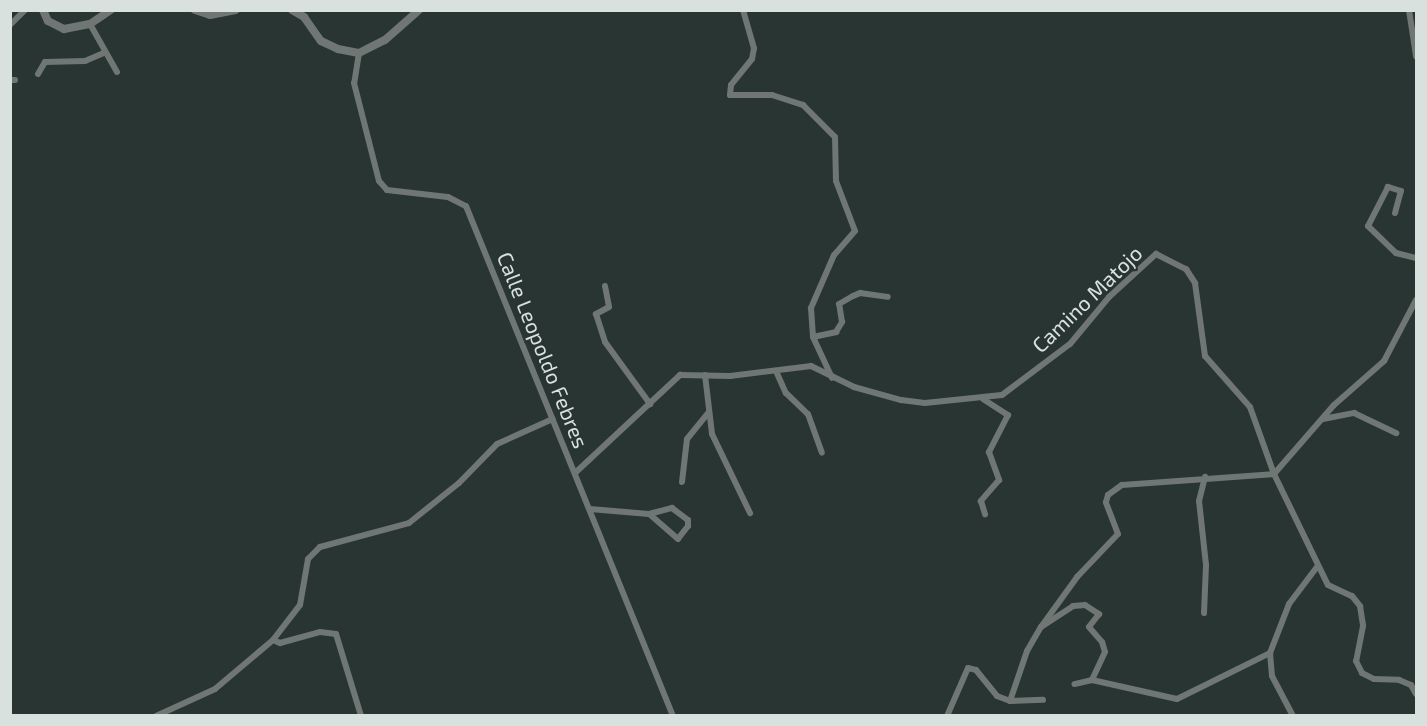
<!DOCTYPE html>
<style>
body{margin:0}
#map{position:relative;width:1427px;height:726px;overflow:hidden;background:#283532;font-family:"Exo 2",sans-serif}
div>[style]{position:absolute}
.minor>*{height:6px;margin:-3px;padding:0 3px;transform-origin:3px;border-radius:3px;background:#6f7674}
.tertiary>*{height:8px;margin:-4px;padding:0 4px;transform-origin:4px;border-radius:4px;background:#6f7674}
span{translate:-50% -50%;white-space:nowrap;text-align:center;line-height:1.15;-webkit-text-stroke:4.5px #283532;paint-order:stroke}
.street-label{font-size:21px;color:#d9e1df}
.frame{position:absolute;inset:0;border:12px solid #d9e1df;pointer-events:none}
</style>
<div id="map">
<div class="minor">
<div style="left:743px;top:10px;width:40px;rotate:74deg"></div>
<div style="left:754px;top:48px;width:11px;rotate:100deg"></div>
<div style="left:752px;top:59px;width:33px;rotate:129deg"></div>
<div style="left:731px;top:85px;width:10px;rotate:96deg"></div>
<div style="left:730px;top:95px;width:42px"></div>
<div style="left:772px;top:95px;width:33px;rotate:18deg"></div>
<div style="left:803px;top:105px;width:45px;rotate:45deg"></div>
<div style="left:835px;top:137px;width:44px;rotate:88.7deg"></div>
<div style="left:836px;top:181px;width:53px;rotate:69.2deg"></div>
<div style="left:855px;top:231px;width:32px;rotate:131deg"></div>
<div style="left:834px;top:255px;width:58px;rotate:113.5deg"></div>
<div style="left:811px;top:308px;width:29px;rotate:86deg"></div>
<div style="left:813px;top:337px;width:45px;rotate:65.1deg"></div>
<div style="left:1409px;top:10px;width:47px;rotate:81.3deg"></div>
<div style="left:90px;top:24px;width:55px;rotate:60.6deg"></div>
<div style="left:10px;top:25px;width:21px;rotate:-45deg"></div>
<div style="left:359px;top:53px;width:30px;rotate:99deg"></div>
<div style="left:354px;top:83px;width:101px;rotate:75.7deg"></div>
<div style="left:379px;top:181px;width:12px;rotate:48deg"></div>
<div style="left:387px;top:190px;width:61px;rotate:6.5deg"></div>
<div style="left:448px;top:197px;width:20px;rotate:27deg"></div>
<div style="left:466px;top:206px;width:550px;rotate:67.91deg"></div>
<div style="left:38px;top:74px;width:14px;rotate:-60deg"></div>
<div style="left:45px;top:62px;width:40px;rotate:-1.4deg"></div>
<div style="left:85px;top:61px;width:21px;rotate:-23deg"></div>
<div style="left:10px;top:80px;width:5px"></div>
<div style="left:1395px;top:213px;width:23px;rotate:-75deg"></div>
<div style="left:1401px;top:191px;width:14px;rotate:-163deg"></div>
<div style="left:1388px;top:187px;width:44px;rotate:117.1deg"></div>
<div style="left:1368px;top:226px;width:39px;rotate:44deg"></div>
<div style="left:1396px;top:253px;width:21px;rotate:14deg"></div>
<div style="left:605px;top:286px;width:21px;rotate:79deg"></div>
<div style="left:609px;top:307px;width:15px;rotate:152deg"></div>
<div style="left:596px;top:314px;width:29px;rotate:72deg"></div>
<div style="left:605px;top:342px;width:77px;rotate:54deg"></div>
<div style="left:813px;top:337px;width:24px;rotate:-12deg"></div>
<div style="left:836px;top:332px;width:12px;rotate:-59deg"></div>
<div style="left:842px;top:322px;width:18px;rotate:-99deg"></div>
<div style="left:839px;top:304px;width:16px;rotate:-30deg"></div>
<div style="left:853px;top:296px;width:8px;rotate:-23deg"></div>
<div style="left:860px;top:293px;width:28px;rotate:8deg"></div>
<div style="left:776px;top:371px;width:24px;rotate:66deg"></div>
<div style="left:786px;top:393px;width:30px;rotate:44deg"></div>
<div style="left:808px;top:414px;width:41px;rotate:70.3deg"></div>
<div style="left:705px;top:375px;width:59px;rotate:83.2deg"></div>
<div style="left:712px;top:434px;width:88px;rotate:64.3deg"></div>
<div style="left:983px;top:399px;width:30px;rotate:33deg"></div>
<div style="left:1008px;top:415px;width:42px;rotate:117.2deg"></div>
<div style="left:989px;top:452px;width:30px;rotate:70deg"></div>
<div style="left:999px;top:480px;width:28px;rotate:131deg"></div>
<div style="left:981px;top:501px;width:14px;rotate:73deg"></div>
<div style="left:1323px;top:419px;width:32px;rotate:-11deg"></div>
<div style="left:1354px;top:413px;width:47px;rotate:25.5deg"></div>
<div style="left:575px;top:473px;width:144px;rotate:-43deg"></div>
<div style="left:680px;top:375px;width:50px;rotate:1.1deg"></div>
<div style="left:730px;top:376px;width:82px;rotate:-7deg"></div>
<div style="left:811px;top:366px;width:48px;rotate:26deg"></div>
<div style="left:854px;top:387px;width:49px;rotate:15.5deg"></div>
<div style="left:901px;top:400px;width:24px;rotate:7deg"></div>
<div style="left:925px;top:403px;width:77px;rotate:-5.9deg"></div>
<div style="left:1002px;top:395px;width:85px;rotate:-36.9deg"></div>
<div style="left:1070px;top:344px;width:61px;rotate:-50.3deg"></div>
<div style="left:1109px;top:297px;width:64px;rotate:-42.5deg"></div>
<div style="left:1156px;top:254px;width:34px;rotate:27deg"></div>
<div style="left:1186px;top:269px;width:17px;rotate:57deg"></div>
<div style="left:1195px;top:283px;width:74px;rotate:82.2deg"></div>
<div style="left:1205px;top:356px;width:68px;rotate:48.6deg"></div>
<div style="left:1250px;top:407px;width:71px;rotate:70.3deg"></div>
<div style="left:1274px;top:474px;width:123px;rotate:64.1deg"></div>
<div style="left:1328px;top:585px;width:26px;rotate:25deg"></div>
<div style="left:1352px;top:596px;width:13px;rotate:51deg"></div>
<div style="left:1360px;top:606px;width:20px;rotate:81deg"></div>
<div style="left:1363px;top:626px;width:36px;rotate:101deg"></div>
<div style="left:1356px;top:661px;width:13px;rotate:63deg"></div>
<div style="left:1362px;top:673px;width:13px;rotate:27deg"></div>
<div style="left:1374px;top:679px;width:25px;rotate:2deg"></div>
<div style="left:1399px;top:680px;width:13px;rotate:23deg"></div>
<div style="left:1411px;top:685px;width:10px;rotate:61deg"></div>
<div style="left:682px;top:482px;width:43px;rotate:-83.4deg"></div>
<div style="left:687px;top:439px;width:35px;rotate:-51deg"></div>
<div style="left:590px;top:509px;width:59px;rotate:4.8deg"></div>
<div style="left:649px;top:514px;width:24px;rotate:-15deg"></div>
<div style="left:672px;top:508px;width:20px;rotate:37deg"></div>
<div style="left:688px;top:520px;width:6px;rotate:90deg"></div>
<div style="left:688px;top:526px;width:16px;rotate:128deg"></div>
<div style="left:678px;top:539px;width:38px;rotate:-139deg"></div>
<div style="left:1204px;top:613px;width:48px;rotate:-87.6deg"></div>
<div style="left:1206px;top:565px;width:64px;rotate:-96.2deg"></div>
<div style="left:1199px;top:501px;width:25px;rotate:-76deg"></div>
<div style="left:1041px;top:627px;width:62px;rotate:-54.2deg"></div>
<div style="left:1077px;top:577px;width:59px;rotate:-46.4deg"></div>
<div style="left:1118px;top:534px;width:34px;rotate:-111deg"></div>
<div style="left:1106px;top:502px;width:7px;rotate:-74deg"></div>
<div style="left:1108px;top:495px;width:17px;rotate:-36deg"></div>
<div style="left:1122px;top:485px;width:152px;rotate:-4.1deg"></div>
<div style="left:1274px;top:474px;width:91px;rotate:-49deg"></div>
<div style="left:1334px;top:405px;width:67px;rotate:-41.3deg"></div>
<div style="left:1384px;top:361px;width:69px;rotate:-62.3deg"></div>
<div style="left:273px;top:640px;width:8px;rotate:23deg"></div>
<div style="left:280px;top:643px;width:41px;rotate:-15.4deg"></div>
<div style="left:320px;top:632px;width:16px;rotate:7deg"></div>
<div style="left:336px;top:634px;width:86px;rotate:73deg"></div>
<div style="left:1092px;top:680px;width:87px;rotate:12.6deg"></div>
<div style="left:1177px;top:699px;width:104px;rotate:-26.3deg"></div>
<div style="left:1010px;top:701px;width:53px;rotate:-71.2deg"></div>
<div style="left:1027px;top:651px;width:28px;rotate:-60deg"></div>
<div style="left:1041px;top:627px;width:38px;rotate:-33deg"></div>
<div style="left:1073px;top:606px;width:12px;rotate:-5deg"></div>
<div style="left:1085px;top:605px;width:17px;rotate:33deg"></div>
<div style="left:1099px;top:614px;width:16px;rotate:128deg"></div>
<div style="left:1089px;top:627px;width:20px;rotate:49deg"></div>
<div style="left:1102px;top:642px;width:10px;rotate:73deg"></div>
<div style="left:1105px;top:652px;width:31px;rotate:115deg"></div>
<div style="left:1092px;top:680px;width:18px;rotate:167deg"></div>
<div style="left:156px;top:716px;width:65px;rotate:-24.6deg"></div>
<div style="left:215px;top:689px;width:76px;rotate:-40.2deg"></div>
<div style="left:273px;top:640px;width:44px;rotate:-52.4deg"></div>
<div style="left:300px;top:605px;width:47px;rotate:-80.1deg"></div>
<div style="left:308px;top:559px;width:17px;rotate:-45deg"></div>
<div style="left:320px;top:547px;width:92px;rotate:-15.1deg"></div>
<div style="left:409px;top:523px;width:64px;rotate:-38.7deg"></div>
<div style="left:459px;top:483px;width:54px;rotate:-45.7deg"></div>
<div style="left:497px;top:444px;width:61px;rotate:-24.1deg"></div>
<div style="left:947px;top:716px;width:52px;rotate:-66.4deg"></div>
<div style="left:968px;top:668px;width:8px;rotate:14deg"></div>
<div style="left:976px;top:670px;width:33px;rotate:51deg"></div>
<div style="left:997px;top:696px;width:14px;rotate:21deg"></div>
<div style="left:1010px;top:701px;width:33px;rotate:-2deg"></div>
<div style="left:1293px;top:716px;width:45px;rotate:-117.7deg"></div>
<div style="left:1272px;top:676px;width:23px;rotate:-95deg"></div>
<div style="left:1270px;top:653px;width:53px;rotate:-68.8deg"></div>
<div style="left:1289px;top:604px;width:46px;rotate:-52.9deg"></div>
</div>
<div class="tertiary">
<div style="left:43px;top:10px;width:12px;rotate:66deg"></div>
<div style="left:48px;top:21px;width:18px;rotate:27deg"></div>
<div style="left:64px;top:29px;width:26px;rotate:-11deg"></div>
<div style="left:90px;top:24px;width:25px;rotate:-34deg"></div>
<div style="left:195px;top:10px;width:16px;rotate:18deg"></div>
<div style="left:210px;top:15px;width:26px;rotate:-11deg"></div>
<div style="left:292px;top:10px;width:14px;rotate:30deg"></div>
<div style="left:304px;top:17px;width:29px;rotate:55deg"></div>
<div style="left:321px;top:41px;width:19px;rotate:25deg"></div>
<div style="left:338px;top:49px;width:21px;rotate:11deg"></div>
<div style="left:359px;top:53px;width:29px;rotate:-27deg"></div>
<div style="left:385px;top:40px;width:45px;rotate:-41.4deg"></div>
</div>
<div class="street-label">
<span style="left:1087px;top:299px;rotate:-44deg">Camino Matojo</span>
<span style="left:543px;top:350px;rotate:68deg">Calle Leopoldo Febres</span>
</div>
<div class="frame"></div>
</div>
